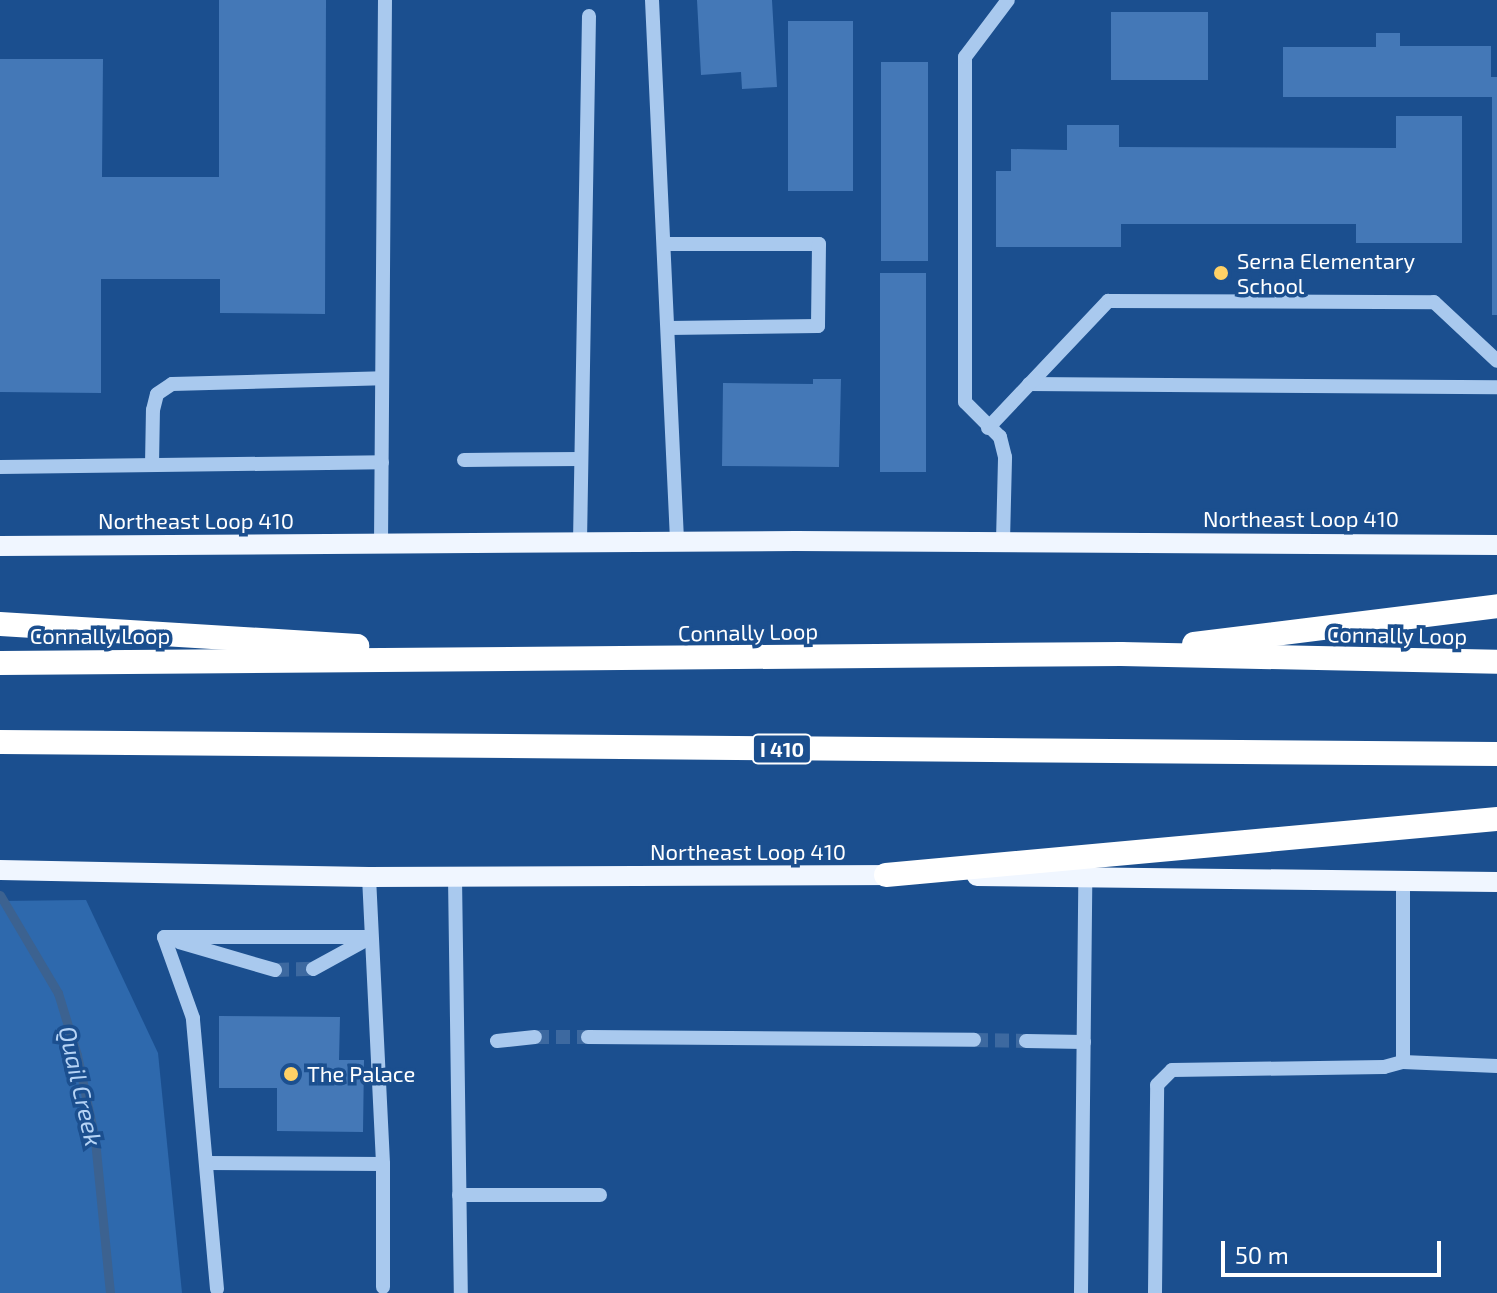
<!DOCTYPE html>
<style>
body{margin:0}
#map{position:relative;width:1497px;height:1293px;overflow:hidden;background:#1b4f8f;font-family:"Exo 2",sans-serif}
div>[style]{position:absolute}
.green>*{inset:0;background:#2e69ad}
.stream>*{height:9px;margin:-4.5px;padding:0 4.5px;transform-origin:4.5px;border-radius:4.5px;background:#3c6290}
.building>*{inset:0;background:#4478b7;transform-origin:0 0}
.minor-tunnel>*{height:14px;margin-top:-7px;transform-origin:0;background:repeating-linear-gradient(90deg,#3d69a0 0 14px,transparent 0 21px)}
.minor>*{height:14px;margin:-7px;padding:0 7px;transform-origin:7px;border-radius:7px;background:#a9c9ee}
.major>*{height:20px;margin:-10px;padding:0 10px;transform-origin:10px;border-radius:10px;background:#f0f6ff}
.highway>*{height:24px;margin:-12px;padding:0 12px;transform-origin:12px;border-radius:12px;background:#fff}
.dots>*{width:22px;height:22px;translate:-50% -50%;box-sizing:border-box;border:4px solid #1b4f8f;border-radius:50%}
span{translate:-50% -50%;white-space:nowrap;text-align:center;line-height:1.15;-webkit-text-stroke:7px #1b4f8f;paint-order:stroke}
.shield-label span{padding:2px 6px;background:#1b4f8f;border:2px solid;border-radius:6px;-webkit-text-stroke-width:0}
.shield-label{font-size:20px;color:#fff;font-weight:700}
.poi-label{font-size:22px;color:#fff}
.left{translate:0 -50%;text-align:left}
.street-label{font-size:22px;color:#fff}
.water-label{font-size:24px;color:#b5d3f5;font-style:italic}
.scale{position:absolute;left:1221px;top:1241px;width:220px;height:36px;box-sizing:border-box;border:4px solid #fff;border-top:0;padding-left:10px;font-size:24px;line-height:28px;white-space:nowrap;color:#fff;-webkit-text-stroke:6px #1b4f8f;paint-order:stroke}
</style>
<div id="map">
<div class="green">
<div style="clip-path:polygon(86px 900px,158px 1053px,182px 1293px,0 1293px,0 901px)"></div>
</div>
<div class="stream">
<div style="left:0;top:895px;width:114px;rotate:59.4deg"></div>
<div style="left:58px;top:993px;width:65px;rotate:73deg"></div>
<div style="left:77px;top:1055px;width:87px;rotate:78deg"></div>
<div style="left:95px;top:1140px;width:154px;rotate:84.4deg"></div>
</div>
<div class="building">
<div style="clip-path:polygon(219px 0,326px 0,325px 314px,220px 313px,220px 279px,101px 279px,101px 393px,0 392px,0 59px,103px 59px,102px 177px,219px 177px)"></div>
<div style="clip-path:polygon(697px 0,772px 0,777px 87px,742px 89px,741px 72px,701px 75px)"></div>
<div style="left:1111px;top:12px;width:97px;height:68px"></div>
<div style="left:788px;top:21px;width:65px;height:170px"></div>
<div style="clip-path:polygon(1376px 33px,1400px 33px,1400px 46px,1491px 46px,1491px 77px,1497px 77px,1497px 315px,1492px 315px,1492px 97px,1283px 97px,1283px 47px,1376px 47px)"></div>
<div style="left:881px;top:62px;width:47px;height:199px"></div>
<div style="clip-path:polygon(1396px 116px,1462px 116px,1462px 243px,1356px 243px,1356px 224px,1121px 224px,1121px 247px,996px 247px,996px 171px,1011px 171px,1011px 149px,1067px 150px,1067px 125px,1119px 125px,1119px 147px,1396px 148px)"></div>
<div style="left:880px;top:273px;width:46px;height:199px"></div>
<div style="clip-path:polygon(813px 379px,841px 379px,839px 467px,722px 466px,723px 383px,813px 384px)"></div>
<div style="clip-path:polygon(219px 1016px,340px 1017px,339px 1060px,364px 1060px,363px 1132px,277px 1131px,277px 1088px,219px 1088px)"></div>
</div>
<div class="minor-tunnel">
<div style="left:275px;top:970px;width:38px;rotate:-2deg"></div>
<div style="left:535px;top:1037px;width:53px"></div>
<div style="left:974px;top:1040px;width:52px;rotate:1.1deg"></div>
</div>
<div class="minor">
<div style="left:652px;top:0;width:542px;rotate:87.35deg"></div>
<div style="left:664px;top:244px;width:155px"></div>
<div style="left:819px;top:244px;width:82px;rotate:90.7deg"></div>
<div style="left:818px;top:326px;width:150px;rotate:179.2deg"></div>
<div style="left:1029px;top:384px;width:468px;rotate:0.4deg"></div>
<div style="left:988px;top:428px;width:175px;rotate:-46.6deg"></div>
<div style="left:1108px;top:301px;width:326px;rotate:0.2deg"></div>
<div style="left:1434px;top:302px;width:86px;rotate:43.1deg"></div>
<div style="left:464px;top:460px;width:117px;rotate:-0.5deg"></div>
<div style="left:152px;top:465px;width:55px;rotate:-89deg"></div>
<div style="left:153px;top:410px;width:16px;rotate:-76deg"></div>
<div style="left:157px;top:394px;width:18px;rotate:-34deg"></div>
<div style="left:172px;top:384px;width:210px;rotate:-1.6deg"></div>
<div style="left:0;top:467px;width:382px;rotate:-0.7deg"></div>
<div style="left:1003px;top:541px;width:84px;rotate:-88.6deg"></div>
<div style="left:1005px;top:457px;width:21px;rotate:-104deg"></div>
<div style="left:1000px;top:437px;width:49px;rotate:-135deg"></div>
<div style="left:965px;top:402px;width:345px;rotate:-90deg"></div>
<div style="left:965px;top:57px;width:71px;rotate:-53deg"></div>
<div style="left:580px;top:542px;width:526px;rotate:-89.02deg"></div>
<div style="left:381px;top:544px;width:544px;rotate:-89.58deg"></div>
<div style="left:369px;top:877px;width:287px;rotate:87.2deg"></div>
<div style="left:455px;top:877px;width:416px;rotate:89.2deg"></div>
<div style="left:179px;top:942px;width:100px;rotate:16.3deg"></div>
<div style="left:313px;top:969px;width:60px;rotate:-28.7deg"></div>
<div style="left:588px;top:1037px;width:386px;rotate:0.4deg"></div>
<div style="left:497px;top:1041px;width:38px;rotate:-6deg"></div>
<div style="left:1026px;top:1041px;width:58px;rotate:1deg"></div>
<div style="left:1403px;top:1062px;width:94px;rotate:2.4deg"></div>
<div style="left:206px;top:1163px;width:177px;rotate:0.3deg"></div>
<div style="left:383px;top:1164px;width:123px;rotate:90deg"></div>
<div style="left:459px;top:1195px;width:141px"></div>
<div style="left:217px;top:1289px;width:272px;rotate:-95.1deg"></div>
<div style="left:193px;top:1018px;width:86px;rotate:-109.7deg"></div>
<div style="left:164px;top:937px;width:206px"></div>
<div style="left:1081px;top:1293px;width:416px;rotate:-89.4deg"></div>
<div style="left:1155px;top:1293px;width:208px;rotate:-89.4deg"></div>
<div style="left:1157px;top:1085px;width:21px;rotate:-45deg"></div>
<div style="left:1172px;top:1070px;width:212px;rotate:-0.8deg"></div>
<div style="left:1384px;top:1067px;width:20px;rotate:-15deg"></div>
<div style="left:1403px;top:1062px;width:181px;rotate:-90deg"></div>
</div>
<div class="major">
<div style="left:0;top:546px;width:796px;rotate:-0.36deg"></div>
<div style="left:796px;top:541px;width:701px;rotate:0.33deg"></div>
<div style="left:0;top:870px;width:369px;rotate:1.1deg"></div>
<div style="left:369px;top:877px;width:532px;rotate:-0.22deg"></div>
<div style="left:977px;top:876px;width:520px;rotate:0.66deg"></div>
</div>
<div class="highway">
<div style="left:0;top:624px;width:358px;rotate:3.5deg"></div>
<div style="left:1194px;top:644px;width:305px;rotate:-7.1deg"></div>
<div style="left:0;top:663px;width:1121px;rotate:-0.46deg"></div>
<div style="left:1121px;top:654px;width:376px;rotate:1.2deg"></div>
<div style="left:0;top:742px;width:1497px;rotate:0.46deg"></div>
<div style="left:886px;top:875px;width:614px;rotate:-5.24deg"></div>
</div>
<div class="dots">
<div style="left:1221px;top:273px;background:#ffd166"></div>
<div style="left:291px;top:1074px;background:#ffd166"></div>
</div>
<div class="shield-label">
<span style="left:782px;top:749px">I 410</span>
</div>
<div class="poi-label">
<span class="left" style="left:1237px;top:273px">Serna Elementary<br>School</span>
<span class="left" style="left:307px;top:1074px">The Palace</span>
</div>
<div class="street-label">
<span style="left:1301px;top:519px">Northeast Loop 410</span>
<span style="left:196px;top:521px">Northeast Loop 410</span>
<span style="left:748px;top:632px;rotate:-1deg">Connally Loop</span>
<span style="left:1397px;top:635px;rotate:1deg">Connally Loop</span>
<span style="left:100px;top:636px">Connally Loop</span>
<span style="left:748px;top:852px">Northeast Loop 410</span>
</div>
<div class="water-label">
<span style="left:81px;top:1086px;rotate:77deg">Quail Creek</span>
</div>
<div class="scale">50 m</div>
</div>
